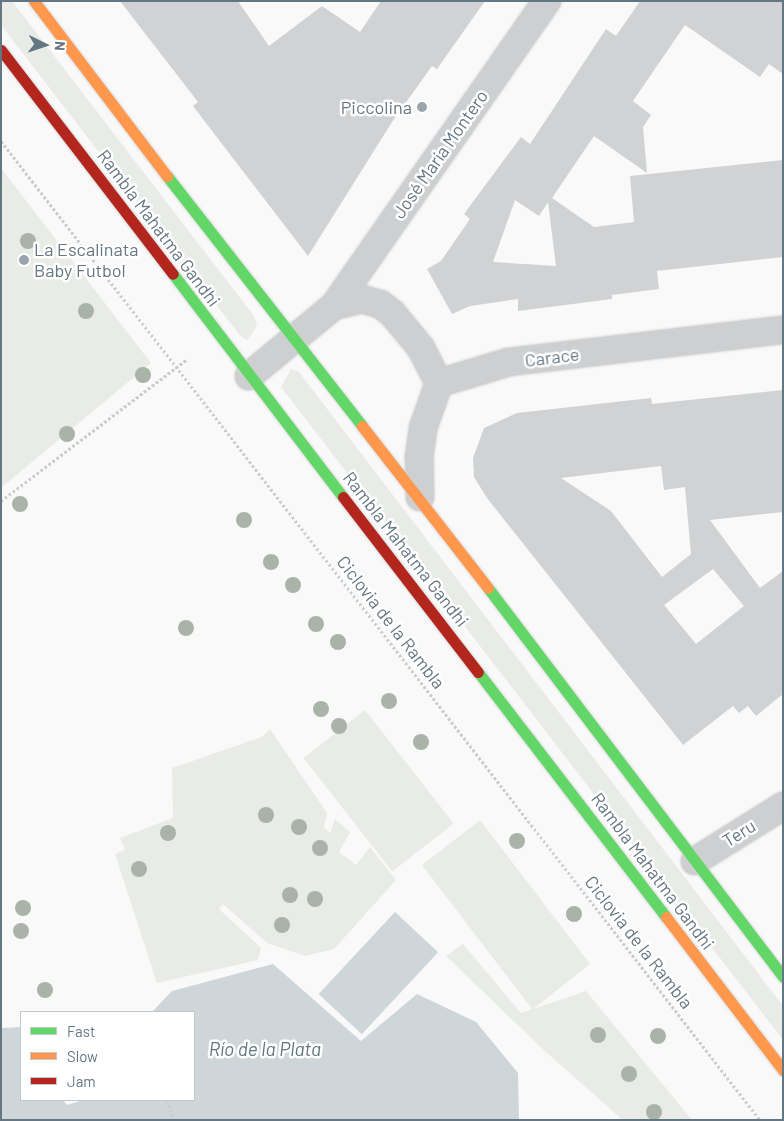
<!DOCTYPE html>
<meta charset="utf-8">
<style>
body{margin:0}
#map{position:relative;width:784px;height:1121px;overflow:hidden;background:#f9f9f9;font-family:Barlow,sans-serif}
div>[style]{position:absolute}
.green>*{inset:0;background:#e8ebe6;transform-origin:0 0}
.water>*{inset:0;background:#ced6d9;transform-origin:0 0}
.building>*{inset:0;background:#d0d2d3}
.path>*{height:3px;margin-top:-1.5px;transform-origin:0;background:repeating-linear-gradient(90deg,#cbcccd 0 2.5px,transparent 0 5px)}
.roads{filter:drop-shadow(0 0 1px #d5d6d7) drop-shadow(0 0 1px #d5d6d7)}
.street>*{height:28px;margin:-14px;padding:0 14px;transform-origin:14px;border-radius:14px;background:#cecfd0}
.fast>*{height:11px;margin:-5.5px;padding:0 5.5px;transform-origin:5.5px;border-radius:5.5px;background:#63d668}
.slow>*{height:11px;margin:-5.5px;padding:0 5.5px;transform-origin:5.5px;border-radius:5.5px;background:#ff974d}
.jam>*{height:11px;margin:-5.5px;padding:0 5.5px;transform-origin:5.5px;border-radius:5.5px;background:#b3261e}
.trees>*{width:16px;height:16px;margin:-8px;border-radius:50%;background:#a9b3a7}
.dots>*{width:14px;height:14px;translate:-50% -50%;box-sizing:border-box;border:2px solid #fff;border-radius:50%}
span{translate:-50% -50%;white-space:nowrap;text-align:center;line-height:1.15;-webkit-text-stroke:5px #fff;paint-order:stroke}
.poi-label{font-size:18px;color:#657683}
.right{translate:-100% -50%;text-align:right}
.left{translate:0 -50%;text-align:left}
.street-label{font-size:18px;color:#657683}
.water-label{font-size:19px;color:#60757c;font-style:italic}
.frame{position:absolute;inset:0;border:2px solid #657683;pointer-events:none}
.legend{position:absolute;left:20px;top:1011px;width:175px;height:90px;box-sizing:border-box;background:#fff;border:1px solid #c1c8cd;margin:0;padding:6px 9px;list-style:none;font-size:15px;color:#657683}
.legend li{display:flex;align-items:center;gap:10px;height:25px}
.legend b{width:25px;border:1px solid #c1c8cd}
.north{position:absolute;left:20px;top:20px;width:50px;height:50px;-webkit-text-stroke:4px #fff;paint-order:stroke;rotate:94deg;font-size:14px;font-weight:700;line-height:20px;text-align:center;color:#657683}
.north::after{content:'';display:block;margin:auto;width:18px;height:22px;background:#657683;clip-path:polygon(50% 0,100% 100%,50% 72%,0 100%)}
</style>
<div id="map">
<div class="green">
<div style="clip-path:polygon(1px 1px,12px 1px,254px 316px,257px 325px,248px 340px,242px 338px,1px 25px)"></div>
<div style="clip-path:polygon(1px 168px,151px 363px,1px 488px)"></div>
<div style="clip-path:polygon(291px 369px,299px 372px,783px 1006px,783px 1040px,281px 387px)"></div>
<div style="left:365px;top:710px;width:144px;height:78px;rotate:52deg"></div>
<div style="clip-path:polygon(270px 729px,327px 813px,324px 827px,330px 833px,335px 819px,350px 832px,339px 852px,356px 865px,370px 847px,396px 880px,334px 949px,305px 956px,267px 943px,223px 904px,219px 909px,261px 948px,258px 960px,157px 983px,115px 854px,125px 850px,120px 838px,173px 818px,172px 768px,262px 737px)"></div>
<div style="clip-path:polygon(480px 820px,590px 964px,533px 1009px,586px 991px,692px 1120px,623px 1120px,547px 1053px,446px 956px,463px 944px,521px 1013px,532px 1009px,422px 865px)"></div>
</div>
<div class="water">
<div style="left:395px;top:912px;width:59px;height:112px;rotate:43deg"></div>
<div style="clip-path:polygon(273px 964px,361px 1041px,417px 994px,476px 1022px,518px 1073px,519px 1120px,1px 1120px,1px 1028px,21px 1027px,21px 1100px,63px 1100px,67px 1105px,83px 1100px,194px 1100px,194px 1012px,152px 1012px,172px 991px)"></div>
</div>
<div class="building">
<div style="clip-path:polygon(120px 1px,238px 1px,269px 46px,322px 6px,360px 32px,381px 1px,485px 1px,437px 69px,432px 66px,392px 122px,308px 256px,193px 106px,198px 102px)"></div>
<div style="clip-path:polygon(evenodd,640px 1px,783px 1px,783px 74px,769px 64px,760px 77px,685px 25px,633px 101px,651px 115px,643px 127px,647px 173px,594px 136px,552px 198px,594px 227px,634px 222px,630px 176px,783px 160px,783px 257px,657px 271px,659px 289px,612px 295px,612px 299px,518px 311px,518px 299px,470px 306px,452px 314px,427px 269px,441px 261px,470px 219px,464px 214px,521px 137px,530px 144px,606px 29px,616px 36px,640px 1px,515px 200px,539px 216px,548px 202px,556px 266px,493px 262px,515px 200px)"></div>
<div style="clip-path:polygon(evenodd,783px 390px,783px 512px,710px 520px,760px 588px,783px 571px,783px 694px,756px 716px,748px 706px,739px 713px,733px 706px,683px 745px,487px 498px,474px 477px,473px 458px,484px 428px,517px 413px,651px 398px,652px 404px,783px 390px,661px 466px,664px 490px,685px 487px,691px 554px,662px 577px,611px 511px,561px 478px,661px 466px,783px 390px,713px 569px,744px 606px,696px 644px,664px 605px,713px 569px)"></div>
</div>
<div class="path">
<div style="left:1px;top:141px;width:1239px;rotate:52.21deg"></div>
<div style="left:1px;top:501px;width:233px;rotate:-37.3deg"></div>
<div style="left:136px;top:1011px;width:1px;rotate:90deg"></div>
<div style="left:167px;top:1100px;width:21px;rotate:71deg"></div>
</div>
<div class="roads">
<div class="street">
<div style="left:334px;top:306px;width:29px;rotate:-14deg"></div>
<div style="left:362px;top:299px;width:19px;rotate:16deg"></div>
<div style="left:380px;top:304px;width:15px;rotate:37deg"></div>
<div style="left:392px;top:313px;width:45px;rotate:50.4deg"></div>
<div style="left:421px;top:348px;width:39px;rotate:63deg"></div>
<div style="left:249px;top:376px;width:110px;rotate:-39.5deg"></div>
<div style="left:334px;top:306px;width:372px;rotate:-55.1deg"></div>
<div style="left:420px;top:497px;width:39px;rotate:-91deg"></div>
<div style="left:419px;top:458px;width:30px;rotate:-82deg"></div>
<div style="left:423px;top:428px;width:48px;rotate:-70.4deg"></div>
<div style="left:439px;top:383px;width:73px;rotate:-16.7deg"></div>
<div style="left:509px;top:362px;width:276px;rotate:-6.7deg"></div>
<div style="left:695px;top:861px;width:104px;rotate:-32deg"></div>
</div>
<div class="fast">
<div style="left:167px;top:176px;width:317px;rotate:52deg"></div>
<div style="left:173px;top:274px;width:280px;rotate:52.7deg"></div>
<div style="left:488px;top:588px;width:488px;rotate:52.8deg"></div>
<div style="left:478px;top:672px;width:309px;rotate:52.5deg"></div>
</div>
<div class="slow">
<div style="left:34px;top:1px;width:220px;rotate:52.8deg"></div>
<div style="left:362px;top:426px;width:205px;rotate:52.1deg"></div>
<div style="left:666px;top:917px;width:193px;rotate:52.6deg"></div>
</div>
<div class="jam">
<div style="left:1px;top:50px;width:282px;rotate:52.5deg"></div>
<div style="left:343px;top:497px;width:221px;rotate:52.4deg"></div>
</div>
</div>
<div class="trees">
<div style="left:28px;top:241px"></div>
<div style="left:86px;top:311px"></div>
<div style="left:143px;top:375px"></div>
<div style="left:67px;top:434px"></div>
<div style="left:20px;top:504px"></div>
<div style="left:244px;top:520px"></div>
<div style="left:271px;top:562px"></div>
<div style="left:293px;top:585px"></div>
<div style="left:316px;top:624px"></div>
<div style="left:186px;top:628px"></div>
<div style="left:338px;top:642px"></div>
<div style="left:389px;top:701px"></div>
<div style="left:321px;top:709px"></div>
<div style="left:339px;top:726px"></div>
<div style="left:421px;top:742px"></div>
<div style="left:266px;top:815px"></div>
<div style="left:299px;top:827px"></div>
<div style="left:168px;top:833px"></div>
<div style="left:517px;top:841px"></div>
<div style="left:320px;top:848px"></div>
<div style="left:139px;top:869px"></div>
<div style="left:290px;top:895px"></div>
<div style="left:315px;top:899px"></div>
<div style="left:23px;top:908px"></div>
<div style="left:574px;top:914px"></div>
<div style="left:282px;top:925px"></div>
<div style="left:21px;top:931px"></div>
<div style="left:45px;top:990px"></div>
<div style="left:598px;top:1035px"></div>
<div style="left:658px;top:1036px"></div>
<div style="left:629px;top:1074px"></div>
<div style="left:654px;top:1112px"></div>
</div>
<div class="dots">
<div style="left:422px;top:107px;background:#99a4ac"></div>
<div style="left:24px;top:260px;background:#99a4ac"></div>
</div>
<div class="poi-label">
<span class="right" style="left:412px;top:107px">Piccolina</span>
<span class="left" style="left:34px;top:260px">La Escalinata<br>Baby Futbol</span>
</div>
<div class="street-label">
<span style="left:440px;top:154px;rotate:-55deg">José María Montero</span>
<span style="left:159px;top:228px;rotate:53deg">Rambla Mahatma Gandhi</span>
<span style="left:552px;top:357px;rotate:-7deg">Carace</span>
<span style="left:406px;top:549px;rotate:52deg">Rambla Mahatma Gandhi</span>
<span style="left:391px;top:622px;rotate:52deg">Ciclovia de la Rambla</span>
<span style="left:739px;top:833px;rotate:-32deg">Teru</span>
<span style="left:653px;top:871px;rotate:53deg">Rambla Mahatma Gandhi</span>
<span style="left:639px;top:942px;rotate:52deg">Ciclovia de la Rambla</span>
</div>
<div class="water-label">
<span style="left:265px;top:1049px">Río de la Plata</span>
</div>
<div class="frame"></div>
<ul class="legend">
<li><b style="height:6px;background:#63d668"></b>Fast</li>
<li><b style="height:6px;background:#ff974d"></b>Slow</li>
<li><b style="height:6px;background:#b3261e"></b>Jam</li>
</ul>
<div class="north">N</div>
</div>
